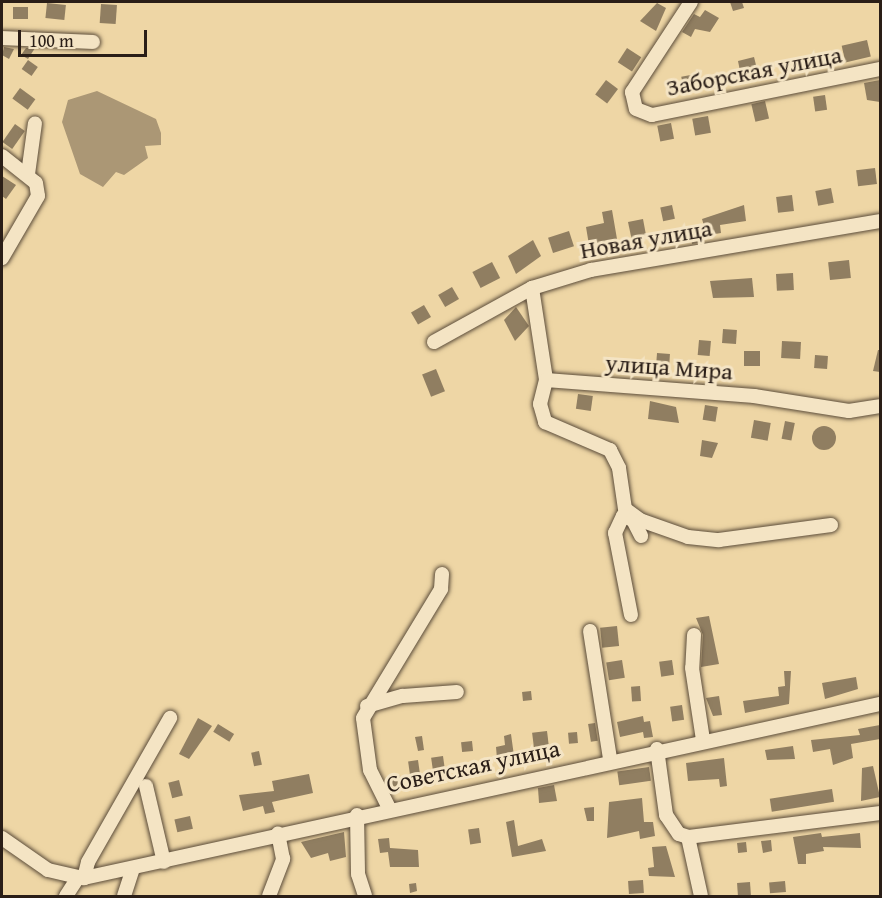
<!DOCTYPE html>
<meta charset="utf-8">
<style>
body{margin:0}
#map{position:relative;width:882px;height:898px;overflow:hidden;background:#eed6a5;font-family:"Gentium Book Plus",serif}
div>[style]{position:absolute}
.water>*{inset:0;background:#ab9775}
.building>*{inset:0;background:#907e61;transform-origin:0 0}
.round{border-radius:50%}
.roads{filter:drop-shadow(0 0 2px #5b4c3a) drop-shadow(0 0 2px #5b4c3a)}
.minor>*{height:14px;margin:-7px;padding:0 7px;transform-origin:7px;border-radius:7px;background:#f4e4c4}
span{translate:-50% -50%;white-space:nowrap;text-align:center;line-height:1.15;-webkit-text-stroke:6px #f4e4c4;paint-order:stroke}
.street-label{font-size:24px;color:#2a1e17}
.frame{position:absolute;inset:0;border:3px solid #2a1e17;pointer-events:none}
.scale{position:absolute;left:18px;top:30px;width:129px;height:27px;box-sizing:border-box;border:3px solid #2a1e17;border-top:0;padding-left:8px;font-size:18px;line-height:21px;white-space:nowrap;color:#2a1e17;-webkit-text-stroke:4px #f4e4c4;paint-order:stroke}
</style>
<div id="map">
<div class="water">
<div style="clip-path:polygon(97px 91px,156px 119px,161px 133px,161px 145px,145px 146px,148px 158px,124px 175px,116px 172px,103px 187px,80px 174px,62px 122px,68px 100px)"></div>
</div>
<div class="building">
<div style="clip-path:polygon(730px 2px,742px 2px,744px 8px,733px 11px)"></div>
<div style="left:47px;top:3px;width:19px;height:15px;rotate:6deg"></div>
<div style="clip-path:polygon(657px 3px,666px 8px,656px 31px,640px 21px)"></div>
<div style="left:101px;top:4px;width:16px;height:19px;rotate:4deg"></div>
<div style="left:13px;top:7px;width:15px;height:12px"></div>
<div style="clip-path:polygon(705px 10px,719px 18px,710px 32px,695px 29px,691px 37px,682px 32px,694px 14px,700px 17px)"></div>
<div style="left:867px;top:40px;width:17px;height:26px;rotate:77deg"></div>
<div style="clip-path:polygon(4px 47px,14px 49px,9px 59px,2px 55px)"></div>
<div style="clip-path:polygon(26px 48px,35px 48px,28px 59px,21px 55px)"></div>
<div style="left:627px;top:48px;width:17px;height:17px;rotate:33deg"></div>
<div style="clip-path:polygon(754px 57px,758px 73px,742px 81px,738px 61px)"></div>
<div style="left:810px;top:59px;width:12px;height:14px;rotate:81deg"></div>
<div style="left:28px;top:60px;width:12px;height:11px;rotate:35deg"></div>
<div style="left:696px;top:74px;width:15px;height:15px;rotate:79deg"></div>
<div style="left:606px;top:80px;width:15px;height:18px;rotate:37deg"></div>
<div style="clip-path:polygon(880px 80px,880px 102px,867px 100px,864px 83px)"></div>
<div style="left:20px;top:88px;width:19px;height:13px;rotate:36deg"></div>
<div style="left:825px;top:95px;width:15px;height:12px;rotate:82deg"></div>
<div style="left:765px;top:101px;width:18px;height:14px;rotate:77deg"></div>
<div style="left:708px;top:116px;width:17px;height:16px;rotate:80deg"></div>
<div style="left:671px;top:123px;width:16px;height:14px;rotate:79deg"></div>
<div style="left:15px;top:124px;width:12px;height:22px;rotate:35deg"></div>
<div style="left:875px;top:168px;width:16px;height:19px;rotate:83deg"></div>
<div style="clip-path:polygon(2px 176px,16px 185px,6px 199px,2px 196px)"></div>
<div style="left:831px;top:188px;width:15px;height:16px;rotate:79deg"></div>
<div style="left:792px;top:195px;width:16px;height:16px;rotate:83deg"></div>
<div style="left:672px;top:205px;width:14px;height:12px;rotate:78deg"></div>
<div style="clip-path:polygon(744px 205px,746px 221px,720px 225px,721px 233px,703px 236px,703px 242px,692px 244px,691px 236px,683px 237px,682px 228px,704px 226px,702px 219px)"></div>
<div style="clip-path:polygon(612px 210px,617px 239px,589px 245px,586px 227px,604px 223px,602px 212px)"></div>
<div style="clip-path:polygon(643px 219px,646px 235px,632px 241px,628px 222px)"></div>
<div style="left:569px;top:231px;width:16px;height:22px;rotate:72deg"></div>
<div style="clip-path:polygon(533px 240px,541px 256px,516px 274px,508px 256px)"></div>
<div style="left:849px;top:260px;width:18px;height:21px;rotate:84deg"></div>
<div style="left:492px;top:262px;width:18px;height:22px;rotate:63deg"></div>
<div style="left:793px;top:273px;width:17px;height:17px;rotate:87deg"></div>
<div style="clip-path:polygon(752px 278px,754px 297px,713px 298px,710px 281px)"></div>
<div style="left:452px;top:287px;width:14px;height:16px;rotate:60deg"></div>
<div style="left:424px;top:305px;width:14px;height:15px;rotate:60deg"></div>
<div style="clip-path:polygon(516px 307px,529px 326px,515px 341px,504px 320px)"></div>
<div style="left:723px;top:329px;width:14px;height:14px;rotate:4deg"></div>
<div style="left:699px;top:340px;width:12px;height:15px;rotate:5deg"></div>
<div style="left:782px;top:341px;width:19px;height:17px;rotate:3deg"></div>
<div style="clip-path:polygon(878px 350px,880px 350px,880px 372px,873px 371px)"></div>
<div style="left:744px;top:351px;width:16px;height:15px"></div>
<div style="left:657px;top:353px;width:13px;height:13px;rotate:4deg"></div>
<div style="left:815px;top:355px;width:13px;height:13px;rotate:4deg"></div>
<div style="left:436px;top:369px;width:24px;height:15px;rotate:68deg"></div>
<div style="left:578px;top:394px;width:15px;height:15px;rotate:8deg"></div>
<div style="clip-path:polygon(650px 401px,676px 407px,679px 423px,648px 419px)"></div>
<div style="left:705px;top:405px;width:13px;height:15px;rotate:9deg"></div>
<div style="left:754px;top:420px;width:17px;height:18px;rotate:10deg"></div>
<div style="left:785px;top:421px;width:10px;height:18px;rotate:11deg"></div>
<div class="round" style="left:812px;top:426px;width:24px;height:24px"></div>
<div style="clip-path:polygon(702px 440px,718px 443px,712px 458px,700px 456px)"></div>
<div style="clip-path:polygon(709px 616px,719px 664px,701px 667px,703px 635px,696px 618px)"></div>
<div style="left:617px;top:626px;width:20px;height:17px;rotate:84deg"></div>
<div style="left:622px;top:660px;width:18px;height:16px;rotate:81deg"></div>
<div style="left:672px;top:660px;width:15px;height:13px;rotate:82deg"></div>
<div style="clip-path:polygon(784px 671px,791px 671px,789px 704px,745px 713px,743px 701px,779px 696px,778px 687px,785px 686px)"></div>
<div style="clip-path:polygon(856px 677px,858px 689px,825px 699px,822px 683px)"></div>
<div style="left:640px;top:686px;width:15px;height:9px;rotate:86deg"></div>
<div style="left:531px;top:691px;width:9px;height:9px;rotate:84deg"></div>
<div style="clip-path:polygon(719px 696px,722px 715px,713px 716px,706px 698px)"></div>
<div style="left:682px;top:705px;width:15px;height:12px;rotate:82deg"></div>
<div style="clip-path:polygon(643px 716px,644px 722px,650px 721px,653px 737px,644px 738px,643px 732px,620px 737px,617px 722px)"></div>
<div style="clip-path:polygon(198px 718px,212px 726px,189px 759px,179px 754px)"></div>
<div style="left:595px;top:723px;width:18px;height:7px;rotate:81deg"></div>
<div style="left:218px;top:724px;width:19px;height:9px;rotate:32deg"></div>
<div style="clip-path:polygon(880px 725px,880px 739px,851px 744px,853px 758px,833px 765px,830px 749px,813px 752px,811px 740px,860px 735px,858px 729px)"></div>
<div style="left:547px;top:731px;width:16px;height:15px;rotate:83deg"></div>
<div style="left:577px;top:732px;width:11px;height:9px;rotate:85deg"></div>
<div style="clip-path:polygon(511px 734px,514px 756px,497px 759px,496px 747px,505px 745px,504px 736px)"></div>
<div style="clip-path:polygon(422px 736px,424px 750px,418px 751px,415px 737px)"></div>
<div style="left:472px;top:741px;width:10px;height:11px;rotate:84deg"></div>
<div style="clip-path:polygon(793px 746px,795px 759px,767px 760px,765px 750px)"></div>
<div style="left:259px;top:751px;width:14px;height:8px;rotate:78deg"></div>
<div style="left:443px;top:756px;width:15px;height:12px;rotate:82deg"></div>
<div style="clip-path:polygon(724px 758px,727px 786px,720px 787px,719px 779px,688px 781px,686px 763px)"></div>
<div style="left:418px;top:760px;width:14px;height:10px;rotate:82deg"></div>
<div style="clip-path:polygon(873px 766px,880px 797px,861px 801px,862px 768px)"></div>
<div style="left:649px;top:767px;width:14px;height:32px;rotate:82deg"></div>
<div style="clip-path:polygon(309px 774px,313px 793px,272px 802px,275px 812px,265px 814px,263px 806px,243px 811px,239px 795px,274px 791px,272px 781px)"></div>
<div style="left:400px;top:775px;width:11px;height:10px;rotate:85deg"></div>
<div style="left:179px;top:780px;width:16px;height:11px;rotate:76deg"></div>
<div style="clip-path:polygon(554px 785px,557px 801px,539px 803px,538px 788px)"></div>
<div style="left:832px;top:789px;width:13px;height:63px;rotate:81deg"></div>
<div style="clip-path:polygon(642px 798px,644px 822px,653px 822px,655px 836px,640px 839px,639px 831px,607px 838px,609px 802px)"></div>
<div style="clip-path:polygon(594px 807px,594px 821px,587px 821px,584px 808px)"></div>
<div style="left:190px;top:816px;width:13px;height:16px;rotate:77deg"></div>
<div style="clip-path:polygon(514px 820px,518px 846px,542px 839px,546px 851px,512px 857px,506px 822px)"></div>
<div style="left:479px;top:828px;width:15px;height:11px;rotate:82deg"></div>
<div style="clip-path:polygon(344px 832px,346px 857px,330px 861px,328px 853px,311px 858px,301px 842px)"></div>
<div style="clip-path:polygon(821px 833px,822px 837px,860px 833px,861px 848px,823px 847px,824px 851px,806px 854px,806px 864px,798px 864px,793px 837px)"></div>
<div style="clip-path:polygon(389px 838px,390px 848px,418px 850px,419px 867px,390px 867px,388px 852px,380px 853px,378px 839px)"></div>
<div style="clip-path:polygon(771px 840px,772px 851px,763px 853px,761px 841px)"></div>
<div style="left:746px;top:842px;width:10px;height:9px;rotate:84deg"></div>
<div style="clip-path:polygon(666px 846px,675px 877px,649px 876px,648px 868px,654px 867px,652px 847px)"></div>
<div style="left:643px;top:880px;width:13px;height:15px;rotate:86deg"></div>
<div style="left:785px;top:881px;width:11px;height:16px;rotate:85deg"></div>
<div style="left:750px;top:882px;width:14px;height:13px;rotate:86deg"></div>
<div style="clip-path:polygon(416px 883px,417px 891px,410px 893px,409px 884px)"></div>
</div>
<div class="roads">
<div class="minor">
<div style="left:691px;top:2px;width:108px;rotate:123.2deg"></div>
<div style="left:632px;top:92px;width:17px;rotate:77deg"></div>
<div style="left:636px;top:109px;width:17px;rotate:21deg"></div>
<div style="left:652px;top:115px;width:233px;rotate:-11.4deg"></div>
<div style="left:2px;top:38px;width:91px;rotate:2.5deg"></div>
<div style="left:2px;top:156px;width:43px;rotate:38.5deg"></div>
<div style="left:36px;top:183px;width:13px;rotate:81deg"></div>
<div style="left:38px;top:196px;width:72px;rotate:120.1deg"></div>
<div style="left:28px;top:174px;width:51px;rotate:-82.2deg"></div>
<div style="left:532px;top:288px;width:93px;rotate:81.3deg"></div>
<div style="left:546px;top:380px;width:209px;rotate:4.4deg"></div>
<div style="left:754px;top:396px;width:96px;rotate:9deg"></div>
<div style="left:849px;top:411px;width:31px;rotate:-9deg"></div>
<div style="left:434px;top:342px;width:112px;rotate:-28.9deg"></div>
<div style="left:532px;top:288px;width:62px;rotate:-17deg"></div>
<div style="left:591px;top:270px;width:293px;rotate:-9.6deg"></div>
<div style="left:546px;top:380px;width:25px;rotate:104deg"></div>
<div style="left:540px;top:404px;width:19px;rotate:74deg"></div>
<div style="left:545px;top:422px;width:71px;rotate:23.3deg"></div>
<div style="left:610px;top:450px;width:20px;rotate:63deg"></div>
<div style="left:619px;top:468px;width:41px;rotate:81.7deg"></div>
<div style="left:625px;top:509px;width:19px;rotate:36deg"></div>
<div style="left:640px;top:520px;width:51px;rotate:19.5deg"></div>
<div style="left:688px;top:537px;width:31px;rotate:6deg"></div>
<div style="left:719px;top:540px;width:113px;rotate:-7.6deg"></div>
<div style="left:631px;top:615px;width:84px;rotate:-101deg"></div>
<div style="left:615px;top:533px;width:19px;rotate:-65deg"></div>
<div style="left:623px;top:516px;width:11px;rotate:22deg"></div>
<div style="left:633px;top:520px;width:18px;rotate:63deg"></div>
<div style="left:590px;top:631px;width:130px;rotate:81.1deg"></div>
<div style="left:694px;top:635px;width:33px;rotate:93deg"></div>
<div style="left:692px;top:668px;width:73px;rotate:81.3deg"></div>
<div style="left:367px;top:706px;width:37px;rotate:-16deg"></div>
<div style="left:403px;top:696px;width:54px;rotate:-4.2deg"></div>
<div style="left:657px;top:749px;width:67px;rotate:82.2deg"></div>
<div style="left:666px;top:815px;width:23px;rotate:56deg"></div>
<div style="left:679px;top:834px;width:9px;rotate:18deg"></div>
<div style="left:688px;top:837px;width:60px;rotate:77.6deg"></div>
<div style="left:146px;top:786px;width:78px;rotate:76.7deg"></div>
<div style="left:389px;top:808px;width:42px;rotate:-116.6deg"></div>
<div style="left:370px;top:770px;width:52px;rotate:-97.7deg"></div>
<div style="left:363px;top:718px;width:151px;rotate:-58.8deg"></div>
<div style="left:441px;top:589px;width:15px;rotate:-86deg"></div>
<div style="left:357px;top:815px;width:59px;rotate:89deg"></div>
<div style="left:358px;top:874px;width:23px;rotate:72deg"></div>
<div style="left:688px;top:837px;width:193px;rotate:-7.1deg"></div>
<div style="left:2px;top:838px;width:56px;rotate:34.8deg"></div>
<div style="left:48px;top:870px;width:37px;rotate:13deg"></div>
<div style="left:84px;top:878px;width:815px;rotate:-12.33deg"></div>
<div style="left:84px;top:878px;width:16px;rotate:-76deg"></div>
<div style="left:88px;top:862px;width:166px;rotate:-60.3deg"></div>
<div style="left:66px;top:896px;width:20px;rotate:-57deg"></div>
<div style="left:124px;top:896px;width:28px;rotate:-72deg"></div>
<div style="left:269px;top:896px;width:40px;rotate:-69deg"></div>
<div style="left:283px;top:859px;width:26px;rotate:-101deg"></div>
</div>
</div>
<div class="street-label">
<span style="left:754px;top:71px;rotate:-11deg">Заборская улица</span>
<span style="left:646px;top:239px;rotate:-10deg">Новая улица</span>
<span style="left:669px;top:367px;rotate:4deg">улица Мира</span>
<span style="left:473px;top:766px;rotate:-12deg">Советская улица</span>
</div>
<div class="frame"></div>
<div class="scale">100 m</div>
</div>
